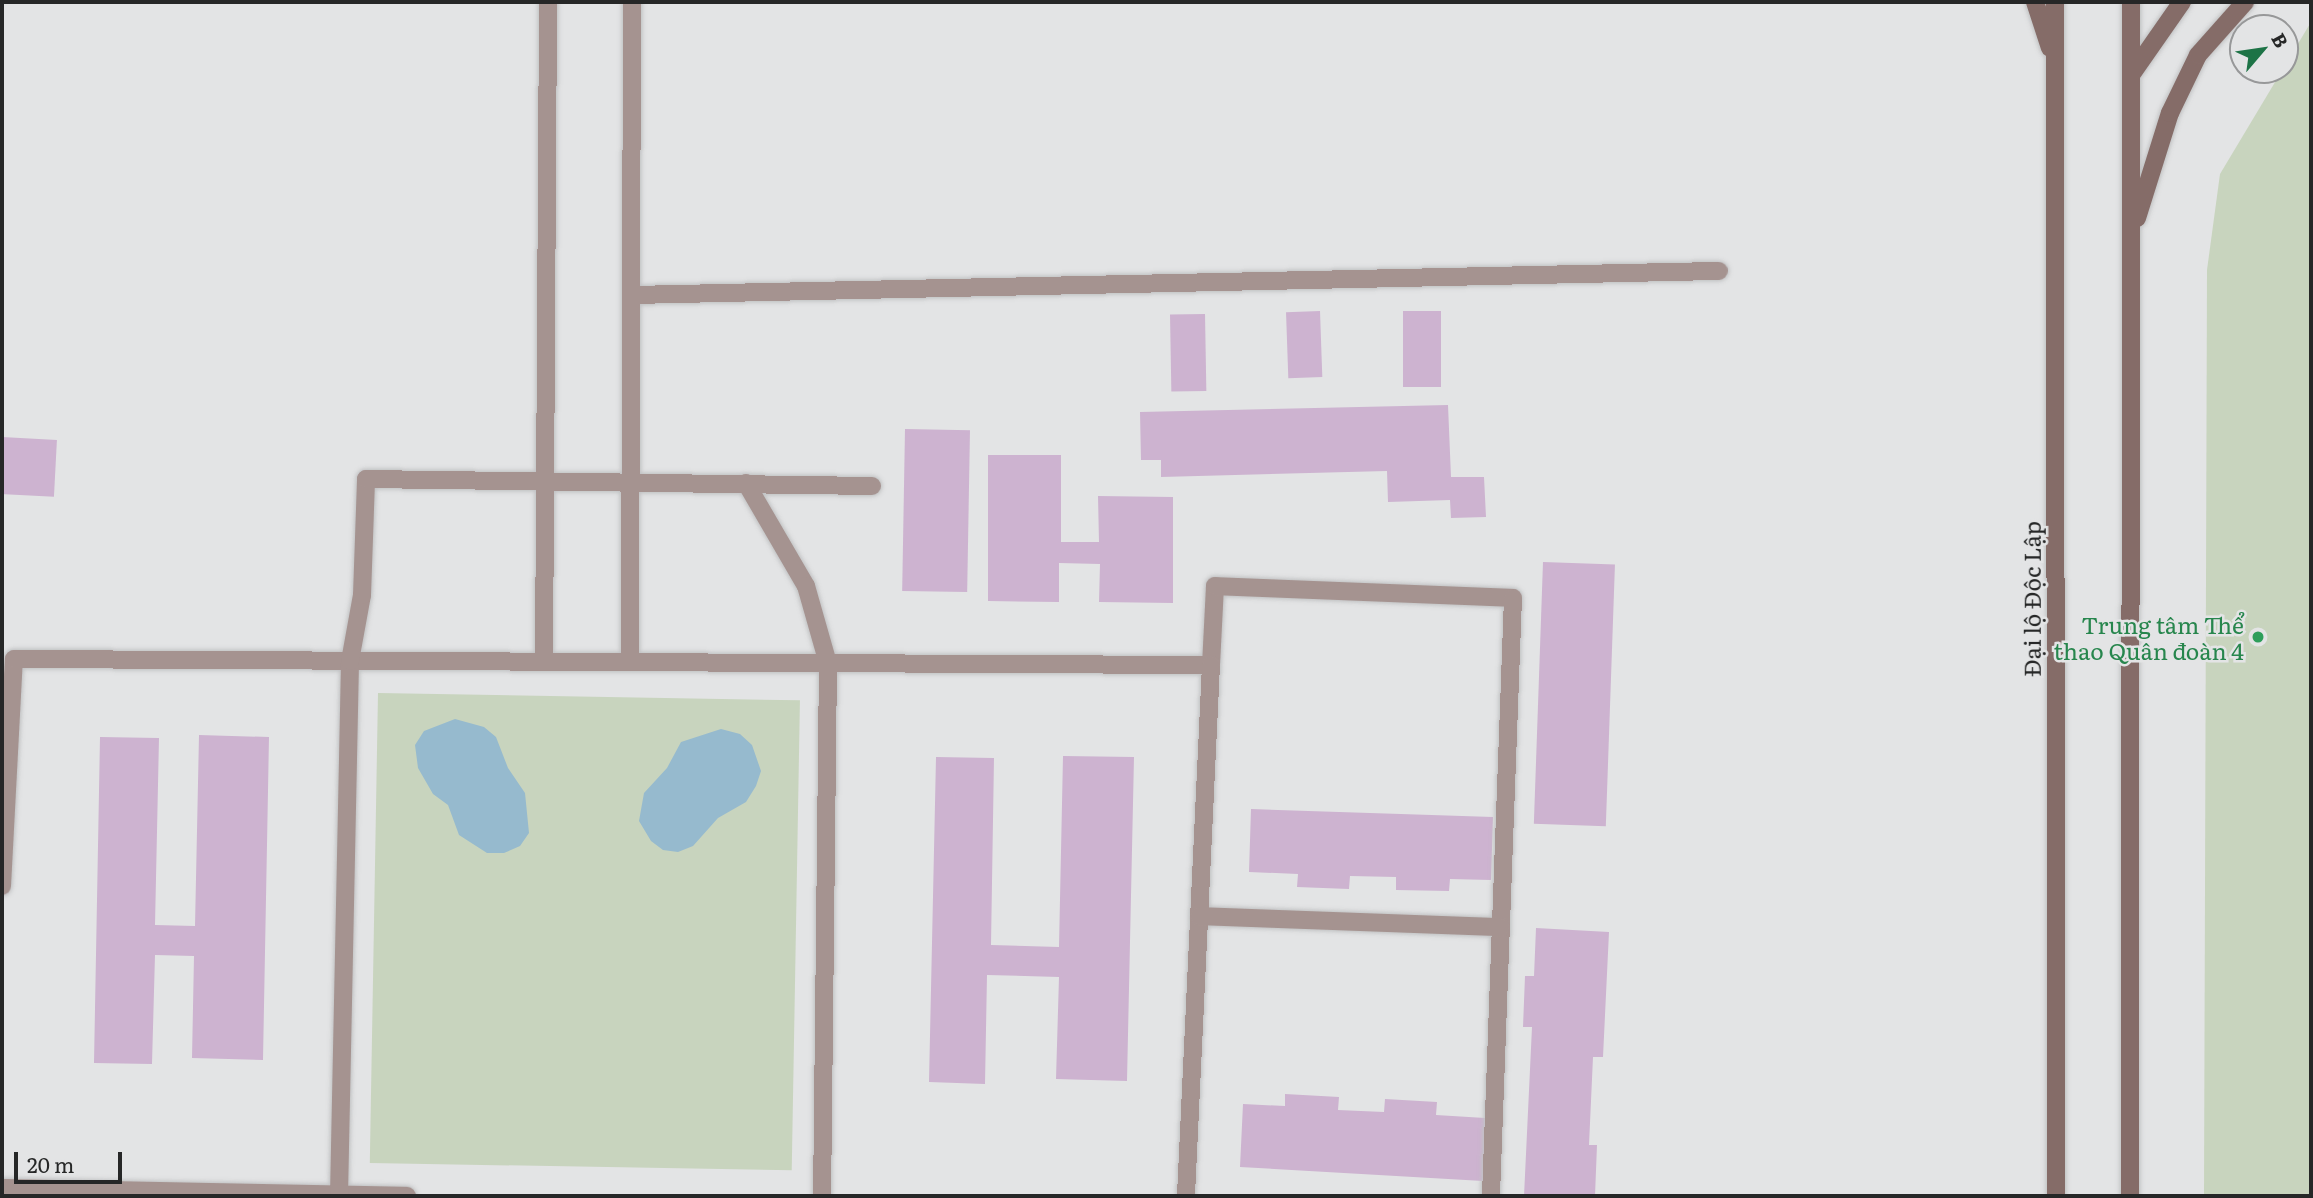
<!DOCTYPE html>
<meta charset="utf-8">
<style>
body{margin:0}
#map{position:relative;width:2313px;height:1198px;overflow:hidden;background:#e3e4e5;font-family:Literata,serif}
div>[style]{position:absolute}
.green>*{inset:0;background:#c8d4be;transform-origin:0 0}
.water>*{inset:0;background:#96bace}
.building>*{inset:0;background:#cdb3d0;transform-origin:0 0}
.roads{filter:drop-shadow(0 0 2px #c1c2c3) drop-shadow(0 0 2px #c1c2c3)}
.lane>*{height:18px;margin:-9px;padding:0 9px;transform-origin:9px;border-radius:9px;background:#a59390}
.secondary>*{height:18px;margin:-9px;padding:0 9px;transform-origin:9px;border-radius:9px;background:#856c68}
.dots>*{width:19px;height:19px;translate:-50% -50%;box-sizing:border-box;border:4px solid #e3e4e5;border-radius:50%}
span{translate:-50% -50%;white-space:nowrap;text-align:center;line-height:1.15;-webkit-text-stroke:5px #e3e4e5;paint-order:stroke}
.street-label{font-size:23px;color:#262727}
.leisure-label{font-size:23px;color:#27864d}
.right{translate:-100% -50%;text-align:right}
.frame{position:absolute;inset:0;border:4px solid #262727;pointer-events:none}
.north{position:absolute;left:2229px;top:14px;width:70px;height:70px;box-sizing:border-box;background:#e3e4e5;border:2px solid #979899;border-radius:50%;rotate:61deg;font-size:19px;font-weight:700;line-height:28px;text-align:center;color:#262727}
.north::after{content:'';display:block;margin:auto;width:24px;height:32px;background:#1d7346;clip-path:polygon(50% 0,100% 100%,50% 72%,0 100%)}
.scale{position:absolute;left:14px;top:1152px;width:108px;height:32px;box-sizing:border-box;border:4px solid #262727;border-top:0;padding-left:9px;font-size:21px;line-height:24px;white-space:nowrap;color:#262727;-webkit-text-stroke:5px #e3e4e5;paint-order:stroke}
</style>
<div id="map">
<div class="green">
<div style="clip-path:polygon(2311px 22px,2311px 1196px,2204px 1196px,2207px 270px,2220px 174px)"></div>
<div style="left:378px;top:693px;width:422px;height:470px;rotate:1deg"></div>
</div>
<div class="water">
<div style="clip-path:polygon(455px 719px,484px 727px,496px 737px,508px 768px,525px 793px,529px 833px,520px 846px,504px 853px,487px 853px,459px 835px,448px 805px,433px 794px,418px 768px,415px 745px,424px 731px)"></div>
<div style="clip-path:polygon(721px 729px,740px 734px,752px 745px,761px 771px,756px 786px,746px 802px,718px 818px,693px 846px,678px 852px,663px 850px,651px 841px,639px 821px,644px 793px,667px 768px,681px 742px)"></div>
</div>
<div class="building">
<div style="left:1320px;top:311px;width:66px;height:34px;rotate:88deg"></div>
<div style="left:1403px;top:311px;width:38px;height:76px"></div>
<div style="left:1205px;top:314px;width:77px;height:35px;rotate:89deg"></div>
<div style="clip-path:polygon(1448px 405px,1451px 477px,1484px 477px,1486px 517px,1451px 518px,1450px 500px,1388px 502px,1387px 471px,1161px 477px,1161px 460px,1141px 460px,1140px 412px)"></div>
<div style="left:905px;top:429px;width:65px;height:162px;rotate:1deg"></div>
<div style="left:2px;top:437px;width:55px;height:57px;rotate:3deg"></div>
<div style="clip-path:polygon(988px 455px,1061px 455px,1061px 542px,1099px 542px,1098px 496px,1173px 497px,1173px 603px,1099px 602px,1100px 564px,1059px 563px,1059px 602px,988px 601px)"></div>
<div style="left:1543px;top:562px;width:72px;height:262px;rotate:2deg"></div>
<div style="clip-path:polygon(199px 735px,269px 737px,263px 1060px,192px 1058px,194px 956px,155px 955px,152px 1064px,94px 1063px,100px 737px,159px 738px,155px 925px,195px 926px)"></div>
<div style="clip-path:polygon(1063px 756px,1134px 757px,1127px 1081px,1056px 1079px,1059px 977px,987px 975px,985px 1084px,929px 1082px,936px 757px,994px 758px,991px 945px,1059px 947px)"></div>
<div style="clip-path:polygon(1251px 809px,1493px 817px,1491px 880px,1450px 879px,1449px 891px,1396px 890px,1396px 877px,1350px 876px,1349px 889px,1297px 887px,1298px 874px,1249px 872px)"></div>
<div style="clip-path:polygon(1536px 928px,1609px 932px,1603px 1057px,1593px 1057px,1589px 1145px,1597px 1145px,1595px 1196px,1524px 1196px,1532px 1027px,1523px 1027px,1525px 976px,1534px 976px)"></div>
<div style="clip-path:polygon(1285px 1094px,1339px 1097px,1338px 1110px,1384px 1112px,1385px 1099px,1437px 1102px,1436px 1115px,1485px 1118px,1483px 1181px,1240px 1167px,1243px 1104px,1285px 1106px)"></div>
</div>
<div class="roads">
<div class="lane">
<div style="left:633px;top:295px;width:1086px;rotate:-1.27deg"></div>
<div style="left:746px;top:483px;width:119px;rotate:59.8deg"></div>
<div style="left:806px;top:586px;width:80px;rotate:74.1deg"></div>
<div style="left:828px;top:663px;width:533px;rotate:90.64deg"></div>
<div style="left:544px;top:661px;width:659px;rotate:-89.65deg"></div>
<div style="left:630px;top:662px;width:660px;rotate:-89.83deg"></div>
<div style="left:1211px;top:665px;width:79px;rotate:-87.1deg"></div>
<div style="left:1215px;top:586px;width:298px;rotate:2.3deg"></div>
<div style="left:1513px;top:598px;width:598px;rotate:92.11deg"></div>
<div style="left:2px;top:886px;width:227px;rotate:-87deg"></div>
<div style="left:14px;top:659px;width:1197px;rotate:0.29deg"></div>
<div style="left:1211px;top:665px;width:532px;rotate:92.7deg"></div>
<div style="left:1199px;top:916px;width:302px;rotate:2.1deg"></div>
<div style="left:2px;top:1188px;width:405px;rotate:1.1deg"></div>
<div style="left:339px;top:1196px;width:535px;rotate:-88.82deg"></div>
<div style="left:350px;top:661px;width:67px;rotate:-79.7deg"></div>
<div style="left:362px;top:595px;width:116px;rotate:-88deg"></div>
<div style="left:366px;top:479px;width:506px;rotate:0.79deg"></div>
</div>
<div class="secondary">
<div style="left:2035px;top:2px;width:48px;rotate:71.9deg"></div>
<div style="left:2055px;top:2px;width:1194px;rotate:89.95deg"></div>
<div style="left:2131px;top:75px;width:89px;rotate:-55.1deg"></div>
<div style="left:2137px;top:218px;width:110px;rotate:-72.6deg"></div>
<div style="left:2170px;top:113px;width:64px;rotate:-64.2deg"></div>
<div style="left:2198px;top:55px;width:71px;rotate:-48.4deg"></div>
<div style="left:2130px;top:1196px;width:1194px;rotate:-89.95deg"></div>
</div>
</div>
<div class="dots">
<div style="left:2258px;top:637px;background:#2e9e5b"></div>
</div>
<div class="street-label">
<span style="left:2031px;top:599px;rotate:-90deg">Đại lộ Độc Lập</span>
</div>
<div class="leisure-label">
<span class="right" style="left:2244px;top:637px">Trung tâm Thể<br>thao Quân đoàn 4</span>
</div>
<div class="frame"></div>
<div class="north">B</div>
<div class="scale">20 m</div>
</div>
